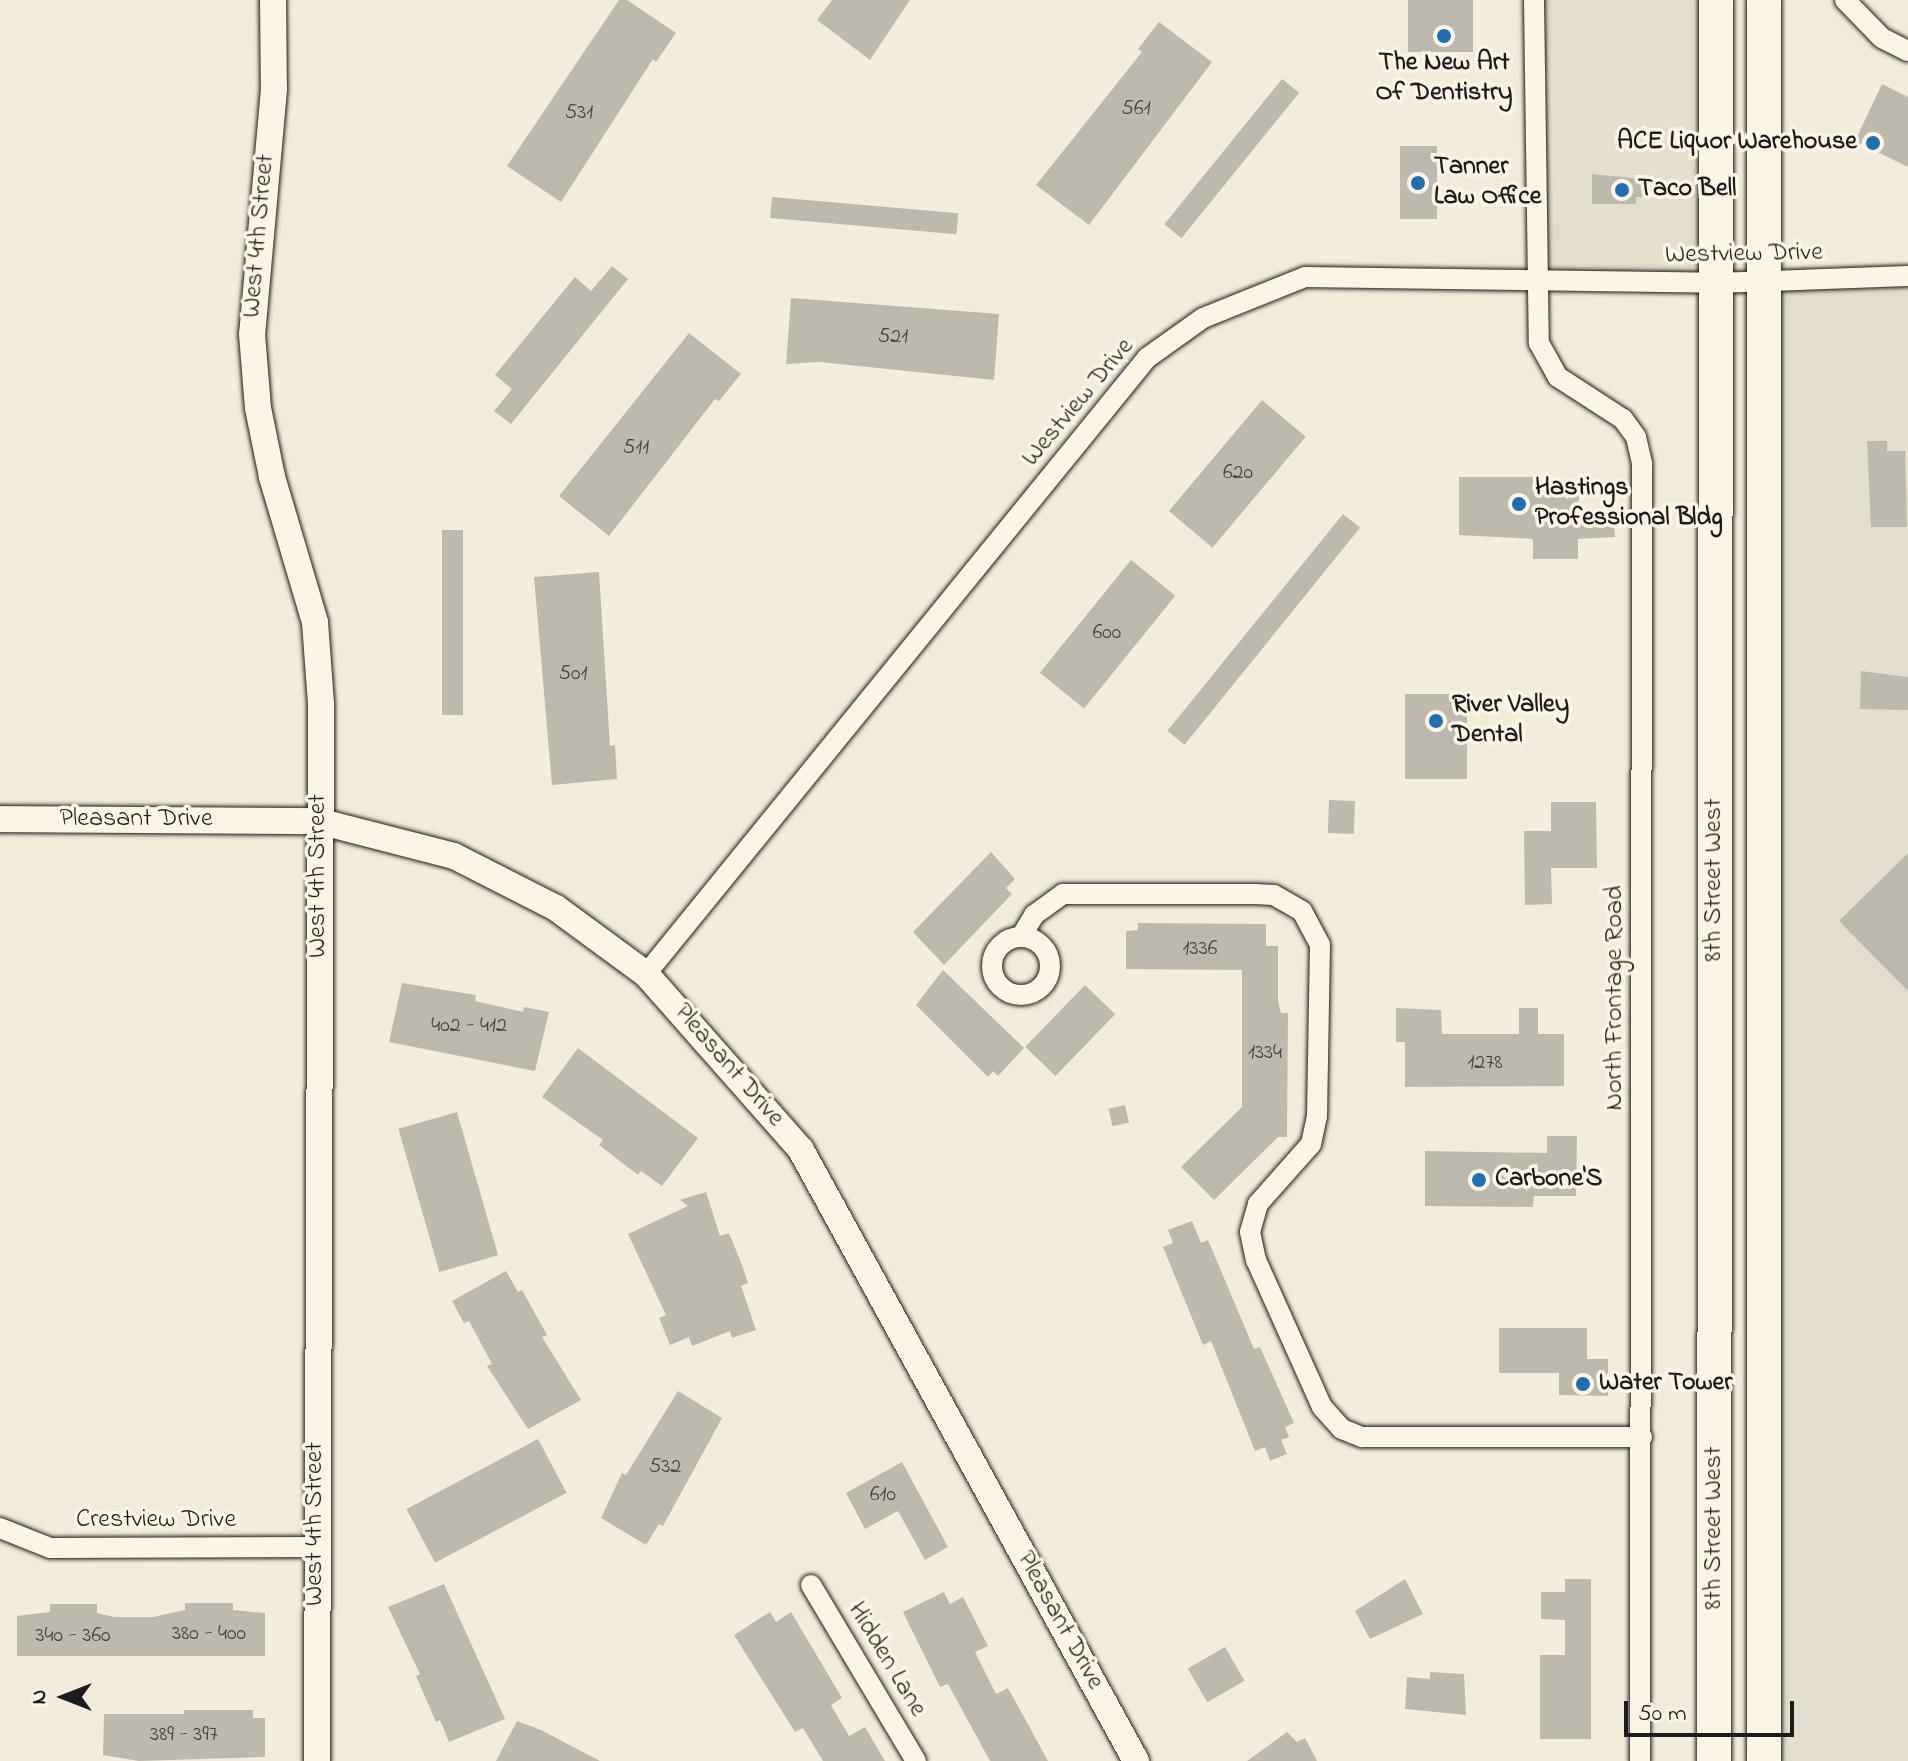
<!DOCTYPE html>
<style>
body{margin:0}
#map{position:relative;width:1908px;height:1761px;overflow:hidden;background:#f3ecdd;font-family:"Indie Flower",sans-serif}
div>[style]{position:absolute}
.built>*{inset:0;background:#e3ddcf;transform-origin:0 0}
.building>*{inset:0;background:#beb9ae;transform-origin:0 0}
.roads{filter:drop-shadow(0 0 2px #1c1c1c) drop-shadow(0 0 2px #1c1c1c)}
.minor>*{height:20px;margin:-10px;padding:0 10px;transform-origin:10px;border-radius:10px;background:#fcf5e5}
.minor>.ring{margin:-10px;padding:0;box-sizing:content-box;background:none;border:20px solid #fcf5e5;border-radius:50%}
.tertiary>*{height:26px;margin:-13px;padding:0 13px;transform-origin:13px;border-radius:13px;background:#fcf5e5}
.trunk>*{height:34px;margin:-17px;padding:0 17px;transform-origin:17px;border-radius:17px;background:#fcf5e5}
.dots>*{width:22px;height:22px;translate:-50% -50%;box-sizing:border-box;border:4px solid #fcf5e5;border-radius:50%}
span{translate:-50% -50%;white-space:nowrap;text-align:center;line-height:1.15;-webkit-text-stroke:7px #fcf5e5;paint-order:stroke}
.number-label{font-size:22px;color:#444340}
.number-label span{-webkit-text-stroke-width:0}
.poi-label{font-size:26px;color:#1c1c1c;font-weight:700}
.right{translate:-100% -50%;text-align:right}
.left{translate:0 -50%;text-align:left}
.street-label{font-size:26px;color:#1c1c1c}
.north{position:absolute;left:24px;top:1657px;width:80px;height:80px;-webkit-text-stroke:6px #fcf5e5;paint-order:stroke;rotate:270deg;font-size:22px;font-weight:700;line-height:32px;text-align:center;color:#1c1c1c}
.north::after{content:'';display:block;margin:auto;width:28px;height:36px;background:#1c1c1c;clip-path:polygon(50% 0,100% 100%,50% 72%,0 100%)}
.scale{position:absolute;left:1624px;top:1701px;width:170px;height:36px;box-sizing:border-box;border:4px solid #1c1c1c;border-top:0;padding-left:10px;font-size:24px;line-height:28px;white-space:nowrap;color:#1c1c1c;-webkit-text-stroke:6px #fcf5e5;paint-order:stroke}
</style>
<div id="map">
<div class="built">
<div style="left:1534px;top:0;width:182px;height:280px"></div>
<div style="left:1908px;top:276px;width:1485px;height:143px;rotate:90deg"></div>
</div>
<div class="building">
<div style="clip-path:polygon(619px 0,627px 0,676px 33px,656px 62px,653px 59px,561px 202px,507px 166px)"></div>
<div style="clip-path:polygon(832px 0,910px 0,870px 60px,817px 20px)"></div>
<div style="left:1408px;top:0;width:65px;height:52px"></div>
<div style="clip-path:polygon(1159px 22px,1212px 62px,1089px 225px,1036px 185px,1142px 52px,1138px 49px)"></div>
<div style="left:1282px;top:79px;width:22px;height:187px;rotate:39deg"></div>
<div style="clip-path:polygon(1882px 84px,1908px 97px,1908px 167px,1855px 141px)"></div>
<div style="left:1400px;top:146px;width:37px;height:73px"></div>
<div style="clip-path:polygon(1592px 174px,1642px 179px,1642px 197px,1636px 197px,1636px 204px,1592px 204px)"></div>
<div style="left:772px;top:197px;width:187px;height:21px;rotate:5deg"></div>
<div style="clip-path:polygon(612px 266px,628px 279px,511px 424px,494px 411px,512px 389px,495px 375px,575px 277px,591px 291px)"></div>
<div style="clip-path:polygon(791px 298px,999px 314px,994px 380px,820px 362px,786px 364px)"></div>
<div style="clip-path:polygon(689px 333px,741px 374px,719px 401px,715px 399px,609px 536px,559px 496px)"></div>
<div style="left:1262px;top:400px;width:57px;height:145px;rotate:40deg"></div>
<div style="clip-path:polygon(1867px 441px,1887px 441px,1887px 451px,1905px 451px,1907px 527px,1871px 527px)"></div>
<div style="clip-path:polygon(1459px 477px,1533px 477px,1533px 485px,1579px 486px,1579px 523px,1614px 523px,1615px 537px,1578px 539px,1578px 559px,1533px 559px,1533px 539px,1459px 535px)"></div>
<div style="left:1343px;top:514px;width:22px;height:279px;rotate:39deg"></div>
<div style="left:442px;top:530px;width:21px;height:185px"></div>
<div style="left:1131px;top:560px;width:57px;height:145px;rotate:39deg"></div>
<div style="clip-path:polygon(599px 572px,610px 746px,615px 745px,617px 779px,552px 785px,534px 577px)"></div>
<div style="clip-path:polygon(1861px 671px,1908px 677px,1908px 710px,1860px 709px)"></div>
<div style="left:1405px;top:694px;width:62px;height:85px"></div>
<div style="left:1329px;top:800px;width:26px;height:33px;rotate:2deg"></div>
<div style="clip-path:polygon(1551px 802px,1596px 802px,1597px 868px,1551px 868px,1552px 904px,1525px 905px,1524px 831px,1551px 831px)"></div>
<div style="clip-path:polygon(991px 852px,1015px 879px,1006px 888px,1012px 894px,944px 965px,913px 932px)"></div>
<div style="clip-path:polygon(1908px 853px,1908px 991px,1839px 921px)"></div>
<div style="clip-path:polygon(1138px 923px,1266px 924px,1266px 946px,1278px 946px,1278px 1001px,1281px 1013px,1288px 1013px,1287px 1137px,1278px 1137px,1214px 1200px,1181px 1167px,1242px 1107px,1242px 970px,1126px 969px,1126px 931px,1138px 930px)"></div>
<div style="clip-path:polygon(943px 970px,1024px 1048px,998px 1076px,993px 1071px,988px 1077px,916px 1005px)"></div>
<div style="clip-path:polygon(402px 983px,476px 995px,475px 1001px,523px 1012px,524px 1007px,549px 1012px,535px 1071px,389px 1042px)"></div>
<div style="left:1085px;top:985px;width:42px;height:86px;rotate:44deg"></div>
<div style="clip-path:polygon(1396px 1008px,1441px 1010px,1442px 1034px,1519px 1034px,1519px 1008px,1538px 1008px,1538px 1034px,1564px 1034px,1564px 1086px,1405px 1087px,1405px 1042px,1396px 1042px)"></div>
<div style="clip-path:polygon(578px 1048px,698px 1138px,662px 1186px,641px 1171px,638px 1175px,599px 1145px,603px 1140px,542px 1097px)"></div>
<div style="left:1125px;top:1105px;width:18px;height:17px;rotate:77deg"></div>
<div style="left:457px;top:1112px;width:149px;height:61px;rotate:74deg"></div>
<div style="clip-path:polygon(1547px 1136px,1577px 1136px,1576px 1196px,1534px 1196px,1533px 1207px,1425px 1206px,1425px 1151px,1547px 1153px)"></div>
<div style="clip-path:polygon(706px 1192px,720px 1236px,729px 1233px,740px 1260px,748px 1283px,741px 1286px,756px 1330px,732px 1338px,730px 1331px,692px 1346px,689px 1337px,670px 1345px,659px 1318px,666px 1315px,628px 1234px,688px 1206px,680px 1200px)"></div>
<div style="clip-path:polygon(1192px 1221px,1201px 1243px,1208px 1240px,1254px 1349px,1260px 1347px,1294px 1423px,1285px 1427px,1289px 1437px,1281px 1440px,1287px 1454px,1270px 1461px,1265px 1447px,1255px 1451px,1211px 1341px,1203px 1345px,1163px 1247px,1173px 1243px,1168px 1230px)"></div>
<div style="clip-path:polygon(506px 1271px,518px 1292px,522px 1290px,547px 1335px,542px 1337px,581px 1400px,528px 1429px,487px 1366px,492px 1364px,469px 1321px,464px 1323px,452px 1301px)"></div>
<div style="clip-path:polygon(1499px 1328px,1587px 1328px,1587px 1359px,1608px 1359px,1608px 1396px,1559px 1395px,1559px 1373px,1499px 1373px)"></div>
<div style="clip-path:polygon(678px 1391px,722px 1418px,663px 1526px,659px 1524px,646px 1545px,601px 1518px,622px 1473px,626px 1475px)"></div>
<div style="left:538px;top:1439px;width:61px;height:149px;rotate:62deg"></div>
<div style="clip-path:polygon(902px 1462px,948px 1547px,925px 1560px,898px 1511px,865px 1529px,846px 1493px)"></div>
<div style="clip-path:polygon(1405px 1579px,1423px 1614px,1370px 1639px,1355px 1611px)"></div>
<div style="clip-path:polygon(1565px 1579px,1591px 1579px,1591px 1739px,1540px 1739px,1540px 1655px,1565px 1655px,1565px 1620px,1541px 1619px,1541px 1592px,1565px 1592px)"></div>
<div style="clip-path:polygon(444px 1584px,505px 1719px,449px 1742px,440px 1720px,436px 1722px,416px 1676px,420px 1674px,388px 1607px)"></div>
<div style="clip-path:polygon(944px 1592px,950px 1604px,963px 1597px,988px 1646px,975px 1652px,996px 1694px,1008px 1688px,1048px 1761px,990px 1761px,948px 1684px,940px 1687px,903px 1612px)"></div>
<div style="clip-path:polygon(185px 1603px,233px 1603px,233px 1610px,265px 1613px,265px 1656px,17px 1656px,17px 1616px,50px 1612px,50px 1604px,97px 1604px,97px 1613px,114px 1617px,153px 1617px,185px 1610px)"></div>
<div style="clip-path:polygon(770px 1612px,776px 1622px,791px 1612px,842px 1698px,831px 1705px,849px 1736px,865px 1727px,885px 1761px,823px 1761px,803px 1728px,795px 1732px,734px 1635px)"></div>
<div style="left:1225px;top:1647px;width:39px;height:43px;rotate:60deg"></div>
<div style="clip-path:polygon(1430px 1672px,1464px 1674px,1466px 1715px,1405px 1709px,1407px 1677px,1430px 1679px)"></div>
<div style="clip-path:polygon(184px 1710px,253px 1710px,253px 1718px,265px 1718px,265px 1757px,139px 1761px,103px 1755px,104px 1714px,184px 1714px)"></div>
<div style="clip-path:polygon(517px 1721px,541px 1730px,600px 1761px,496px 1761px)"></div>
<div style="clip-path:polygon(1287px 1732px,1297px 1742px,1305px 1738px,1317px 1761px,1247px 1761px)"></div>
</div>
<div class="roads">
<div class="minor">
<div style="left:1534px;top:0;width:343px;rotate:89.2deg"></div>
<div style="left:1539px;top:343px;width:39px;rotate:61deg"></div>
<div style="left:1558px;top:377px;width:77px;rotate:32.9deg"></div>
<div style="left:1623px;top:419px;width:22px;rotate:54deg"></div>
<div style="left:1636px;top:437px;width:28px;rotate:77deg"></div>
<div style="left:1642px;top:464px;width:1297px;rotate:90.09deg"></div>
<div style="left:1845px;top:0;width:53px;rotate:45.8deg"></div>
<div style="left:1882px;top:38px;width:29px;rotate:27deg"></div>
<div style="left:1021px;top:937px;width:26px;rotate:-59deg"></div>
<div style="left:1034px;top:915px;width:36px;rotate:-36deg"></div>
<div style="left:1063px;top:894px;width:191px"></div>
<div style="left:1254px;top:894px;width:20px;rotate:3deg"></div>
<div style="left:1274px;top:895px;width:32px;rotate:30deg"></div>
<div style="left:1302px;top:911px;width:38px;rotate:62deg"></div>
<div style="left:1320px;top:945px;width:171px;rotate:91deg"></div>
<div style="left:1317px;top:1116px;width:29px;rotate:102deg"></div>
<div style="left:1311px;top:1144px;width:80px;rotate:131.5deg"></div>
<div style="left:1258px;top:1204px;width:29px;rotate:106deg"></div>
<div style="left:1250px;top:1232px;width:29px;rotate:78deg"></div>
<div style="left:1256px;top:1260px;width:161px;rotate:65.8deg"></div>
<div style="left:1322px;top:1407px;width:30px;rotate:48deg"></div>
<div style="left:1342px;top:1429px;width:22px;rotate:22deg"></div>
<div style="left:1362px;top:1437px;width:280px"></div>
<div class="ring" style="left:992px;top:937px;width:38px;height:38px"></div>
<div style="left:646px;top:974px;width:794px;rotate:-50.88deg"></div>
<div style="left:1147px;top:358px;width:69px;rotate:-35.5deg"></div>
<div style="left:1203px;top:318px;width:110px;rotate:-21.9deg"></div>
<div style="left:1305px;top:277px;width:411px;rotate:0.8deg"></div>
<div style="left:1716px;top:283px;width:192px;rotate:-2.1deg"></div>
<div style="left:0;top:1528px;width:54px;rotate:21.8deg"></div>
<div style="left:50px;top:1548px;width:265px;rotate:-0.2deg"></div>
<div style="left:811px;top:1585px;width:205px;rotate:59.2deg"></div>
</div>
<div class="tertiary">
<div style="left:273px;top:0;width:89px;rotate:89.4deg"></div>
<div style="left:274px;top:89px;width:246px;rotate:95.1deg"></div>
<div style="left:252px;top:334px;width:74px;rotate:85.4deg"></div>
<div style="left:258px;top:408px;width:70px;rotate:78.5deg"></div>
<div style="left:272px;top:477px;width:151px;rotate:73.5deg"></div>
<div style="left:315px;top:622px;width:81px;rotate:85.8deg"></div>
<div style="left:321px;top:703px;width:1058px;rotate:90.22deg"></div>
<div style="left:0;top:819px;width:318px;rotate:0.4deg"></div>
<div style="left:318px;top:821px;width:140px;rotate:14.4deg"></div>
<div style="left:454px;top:856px;width:114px;rotate:27deg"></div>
<div style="left:556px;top:908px;width:112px;rotate:36.3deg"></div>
<div style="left:646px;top:974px;width:235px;rotate:48.6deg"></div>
<div style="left:801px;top:1150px;width:697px;rotate:61.26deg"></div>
</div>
<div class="trunk">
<div style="left:1714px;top:1761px;width:1761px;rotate:-89.93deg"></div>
<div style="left:1764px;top:1761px;width:1761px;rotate:-90deg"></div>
</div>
</div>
<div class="dots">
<div style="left:1444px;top:36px;background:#1f6fb2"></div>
<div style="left:1873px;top:143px;background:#1f6fb2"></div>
<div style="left:1418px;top:183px;background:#1f6fb2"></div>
<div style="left:1622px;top:190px;background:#1f6fb2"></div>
<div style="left:1519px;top:504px;background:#1f6fb2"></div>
<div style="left:1436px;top:721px;background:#1f6fb2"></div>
<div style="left:1479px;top:1180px;background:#1f6fb2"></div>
<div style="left:1583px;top:1384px;background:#1f6fb2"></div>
</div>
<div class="number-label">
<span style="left:1136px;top:110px">561</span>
<span style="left:579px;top:114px">531</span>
<span style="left:893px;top:338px">521</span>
<span style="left:636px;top:449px">511</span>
<span style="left:1238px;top:474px">620</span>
<span style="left:1107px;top:634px">600</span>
<span style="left:573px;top:675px">501</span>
<span style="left:1200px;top:950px">1336</span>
<span style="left:469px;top:1027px">402 - 412</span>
<span style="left:1265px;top:1054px">1334</span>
<span style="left:1485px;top:1064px">1278</span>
<span style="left:665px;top:1468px">532</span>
<span style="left:883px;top:1496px">610</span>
<span style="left:209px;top:1635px">380 - 400</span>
<span style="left:73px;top:1637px">340 - 360</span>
<span style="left:184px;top:1736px">389 - 397</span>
</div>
<div class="poi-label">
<span style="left:1444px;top:79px">The New Art<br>Of Dentistry</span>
<span class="right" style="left:1857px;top:143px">ACE Liquor Warehouse</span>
<span class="left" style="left:1434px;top:183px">Tanner<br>Law Office</span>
<span class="left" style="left:1638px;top:190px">Taco Bell</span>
<span class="left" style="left:1535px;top:504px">Hastings<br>Professional Bldg</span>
<span class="left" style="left:1452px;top:721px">River Valley<br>Dental</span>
<span class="left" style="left:1495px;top:1180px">Carbone'S</span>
<span class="left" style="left:1599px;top:1384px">Water Tower</span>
</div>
<div class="street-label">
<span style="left:260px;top:236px;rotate:-85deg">West 4th Street</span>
<span style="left:1744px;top:255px;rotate:-1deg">Westview Drive</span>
<span style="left:1079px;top:403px;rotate:-50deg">Westview Drive</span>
<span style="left:136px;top:820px">Pleasant Drive</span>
<span style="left:319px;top:876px;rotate:-90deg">West 4th Street</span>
<span style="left:1715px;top:880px;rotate:-90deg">8th Street West</span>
<span style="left:1616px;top:998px;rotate:-90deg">North Frontage Road</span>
<span style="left:728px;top:1066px;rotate:49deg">Pleasant Drive</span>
<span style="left:156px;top:1521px">Crestview Drive</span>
<span style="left:316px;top:1524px;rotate:-90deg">West 4th Street</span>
<span style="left:1715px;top:1528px;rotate:-90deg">8th Street West</span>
<span style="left:1059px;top:1621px;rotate:61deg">Pleasant Drive</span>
<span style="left:886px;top:1660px;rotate:59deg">Hidden Lane</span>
</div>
<div class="north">N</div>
<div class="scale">50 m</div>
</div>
